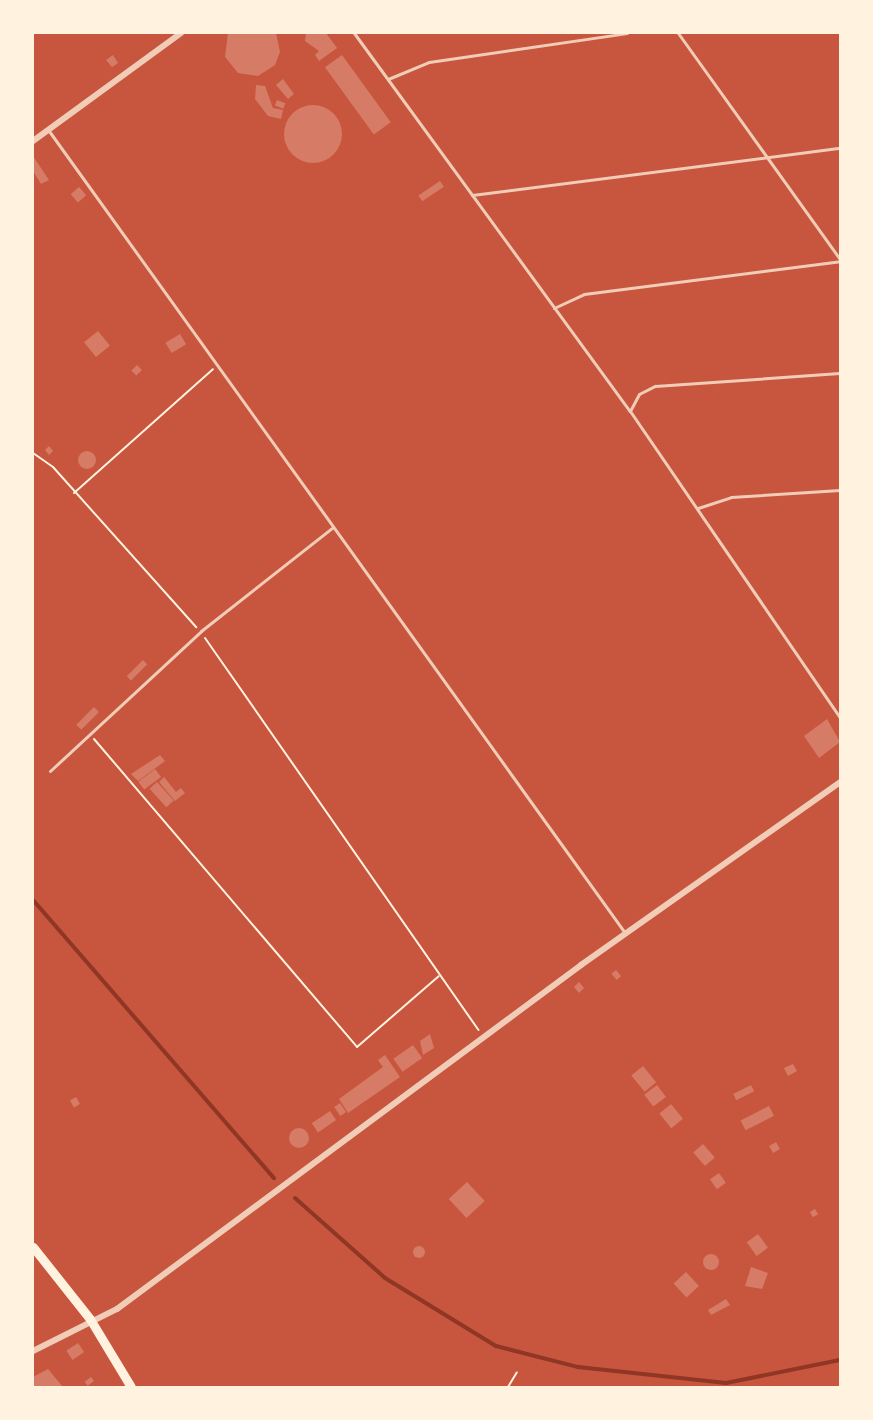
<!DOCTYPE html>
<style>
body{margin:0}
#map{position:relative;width:873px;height:1420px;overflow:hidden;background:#c8553d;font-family:Manrope,sans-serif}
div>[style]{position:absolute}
.stream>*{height:4px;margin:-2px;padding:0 2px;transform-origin:2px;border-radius:2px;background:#8f3625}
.building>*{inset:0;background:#d67c66;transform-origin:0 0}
.round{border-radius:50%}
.path>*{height:2px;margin:-1px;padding:0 1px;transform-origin:1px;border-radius:1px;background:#fff3e0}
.service>*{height:3px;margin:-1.5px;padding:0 1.5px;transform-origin:1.5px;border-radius:1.5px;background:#f1ccb7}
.minor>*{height:6px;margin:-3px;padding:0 3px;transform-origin:3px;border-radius:3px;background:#f1ccb7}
.secondary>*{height:9px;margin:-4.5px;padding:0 4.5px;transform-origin:4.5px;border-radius:4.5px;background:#fff3e0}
span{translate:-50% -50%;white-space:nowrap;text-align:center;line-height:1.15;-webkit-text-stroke:6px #fff3e0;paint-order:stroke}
.frame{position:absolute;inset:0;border:34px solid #fff3e0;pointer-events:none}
</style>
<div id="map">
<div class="stream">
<div style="left:33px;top:900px;width:368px;rotate:49.1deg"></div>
<div style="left:295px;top:1198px;width:120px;rotate:41.6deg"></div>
<div style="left:385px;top:1278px;width:130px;rotate:31.5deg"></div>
<div style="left:496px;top:1346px;width:85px;rotate:14.4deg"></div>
<div style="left:578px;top:1367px;width:149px;rotate:6.2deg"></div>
<div style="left:726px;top:1383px;width:116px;rotate:-11.4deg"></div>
</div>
<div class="building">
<div style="clip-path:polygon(228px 33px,276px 33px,280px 52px,275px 65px,258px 76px,238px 73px,225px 57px)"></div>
<div style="clip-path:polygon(306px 33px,326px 33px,337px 48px,319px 61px,315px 55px,319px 51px,305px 41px)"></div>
<div style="clip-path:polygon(113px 55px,118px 63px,112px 67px,106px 60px)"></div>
<div style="left:342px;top:55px;width:83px;height:21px;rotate:54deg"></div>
<div style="clip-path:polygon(283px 79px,294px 94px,288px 99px,276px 85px)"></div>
<div style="clip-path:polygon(256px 85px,265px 86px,273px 108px,283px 110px,281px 119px,268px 116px,255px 99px)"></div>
<div style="left:277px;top:100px;width:9px;height:6px;rotate:21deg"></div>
<div class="round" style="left:284px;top:105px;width:58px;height:58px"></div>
<div style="clip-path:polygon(33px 156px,49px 180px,41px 184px,33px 171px)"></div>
<div style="left:440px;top:181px;width:7px;height:26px;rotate:56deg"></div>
<div style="left:79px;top:187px;width:11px;height:11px;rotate:49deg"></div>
<div style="left:98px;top:331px;width:19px;height:18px;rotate:51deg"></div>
<div style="left:180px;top:334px;width:12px;height:17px;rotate:59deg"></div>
<div style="left:137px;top:365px;width:7px;height:8px;rotate:45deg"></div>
<div style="clip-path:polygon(49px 446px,53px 451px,49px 455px,45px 450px)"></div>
<div class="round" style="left:78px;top:451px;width:18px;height:18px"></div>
<div style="left:143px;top:660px;width:6px;height:23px;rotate:45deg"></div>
<div style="left:94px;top:707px;width:7px;height:25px;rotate:45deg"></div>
<div style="clip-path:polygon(827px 719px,840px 742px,819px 758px,804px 736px)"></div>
<div style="clip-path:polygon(160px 755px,165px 761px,138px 781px,131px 774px)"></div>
<div style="left:155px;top:769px;width:10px;height:21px;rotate:53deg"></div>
<div style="clip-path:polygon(164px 777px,176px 792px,181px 788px,185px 793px,175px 801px,159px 782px)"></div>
<div style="left:157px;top:782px;width:25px;height:10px;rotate:48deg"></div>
<div style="left:616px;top:970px;width:8px;height:6px;rotate:50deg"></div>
<div style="clip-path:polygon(579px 982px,584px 988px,579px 993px,574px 987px)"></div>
<div style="clip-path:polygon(430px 1034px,434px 1048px,423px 1055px,420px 1041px)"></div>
<div style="left:413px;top:1045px;width:16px;height:24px;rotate:55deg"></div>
<div style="clip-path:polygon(385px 1055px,400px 1077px,348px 1113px,339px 1099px,383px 1067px,378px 1060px)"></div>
<div style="clip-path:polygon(793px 1064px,797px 1071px,788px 1076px,784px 1068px)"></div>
<div style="left:643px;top:1066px;width:21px;height:15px;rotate:51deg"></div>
<div style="left:657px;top:1085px;width:15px;height:16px;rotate:53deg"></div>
<div style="left:751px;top:1085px;width:7px;height:20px;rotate:63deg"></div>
<div style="left:76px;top:1097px;width:8px;height:7px;rotate:60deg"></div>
<div style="left:340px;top:1103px;width:11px;height:7px;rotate:56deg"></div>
<div style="left:671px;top:1104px;width:19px;height:15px;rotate:51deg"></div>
<div style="left:769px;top:1106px;width:11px;height:32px;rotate:63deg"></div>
<div style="left:330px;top:1111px;width:11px;height:22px;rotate:56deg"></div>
<div class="round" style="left:289px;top:1128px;width:20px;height:20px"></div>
<div style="left:776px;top:1142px;width:8px;height:8px;rotate:60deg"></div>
<div style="left:703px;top:1144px;width:18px;height:13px;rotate:49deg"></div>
<div style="left:719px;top:1173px;width:12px;height:11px;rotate:55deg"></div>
<div style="left:467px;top:1182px;width:26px;height:25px;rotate:47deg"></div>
<div style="left:815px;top:1209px;width:6px;height:6px;rotate:59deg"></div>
<div style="left:758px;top:1234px;width:17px;height:14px;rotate:54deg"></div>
<div class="round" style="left:413px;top:1246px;width:12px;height:12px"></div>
<div class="round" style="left:703px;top:1254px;width:16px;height:16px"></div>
<div style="clip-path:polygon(751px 1267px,768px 1273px,762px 1289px,745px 1286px)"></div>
<div style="left:686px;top:1272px;width:19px;height:17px;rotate:47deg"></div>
<div style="clip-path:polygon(726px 1299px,730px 1305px,711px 1315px,708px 1310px)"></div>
<div style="left:78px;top:1343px;width:11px;height:14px;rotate:56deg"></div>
<div style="clip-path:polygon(48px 1369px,63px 1387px,33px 1387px,33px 1377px)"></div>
<div style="left:91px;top:1377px;width:5px;height:8px;rotate:53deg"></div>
</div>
<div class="path">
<div style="left:33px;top:453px;width:24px;rotate:35deg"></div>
<div style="left:53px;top:467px;width:215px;rotate:48.2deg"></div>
<div style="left:74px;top:493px;width:186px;rotate:-41.7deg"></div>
<div style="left:205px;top:638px;width:478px;rotate:55.1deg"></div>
<div style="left:94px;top:739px;width:405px;rotate:49.5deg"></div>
<div style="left:357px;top:1047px;width:108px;rotate:-40.9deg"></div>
<div style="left:508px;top:1387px;width:17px;rotate:-59deg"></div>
</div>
<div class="service">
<div style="left:354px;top:33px;width:468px;rotate:53.9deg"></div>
<div style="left:630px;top:411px;width:372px;rotate:55.6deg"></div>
<div style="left:678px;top:33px;width:278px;rotate:54.4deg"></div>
<div style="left:388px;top:79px;width:44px;rotate:-22.5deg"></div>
<div style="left:429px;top:62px;width:200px;rotate:-8.3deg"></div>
<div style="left:49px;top:131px;width:987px;rotate:54.31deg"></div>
<div style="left:472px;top:195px;width:371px;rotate:-7.3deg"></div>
<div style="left:554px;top:308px;width:33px;rotate:-25deg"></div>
<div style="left:584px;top:294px;width:258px;rotate:-7.3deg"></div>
<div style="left:630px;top:411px;width:19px;rotate:-62deg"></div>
<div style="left:639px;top:394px;width:18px;rotate:-27deg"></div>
<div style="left:655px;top:386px;width:185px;rotate:-4deg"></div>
<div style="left:698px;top:508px;width:35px;rotate:-18deg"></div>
<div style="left:731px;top:497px;width:109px;rotate:-3.7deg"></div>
<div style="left:50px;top:771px;width:206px;rotate:-42.8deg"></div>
<div style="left:201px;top:631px;width:168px;rotate:-38.2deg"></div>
</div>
<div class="minor">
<div style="left:33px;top:141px;width:183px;rotate:-36.1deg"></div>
<div style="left:33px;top:1351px;width:94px;rotate:-26.6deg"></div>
<div style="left:117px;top:1309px;width:578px;rotate:-36.55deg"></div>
<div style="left:581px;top:965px;width:317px;rotate:-35.2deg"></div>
</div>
<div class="secondary">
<div style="left:33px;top:1247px;width:92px;rotate:51.6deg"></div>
<div style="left:90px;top:1319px;width:79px;rotate:58.9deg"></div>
</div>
<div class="frame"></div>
</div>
